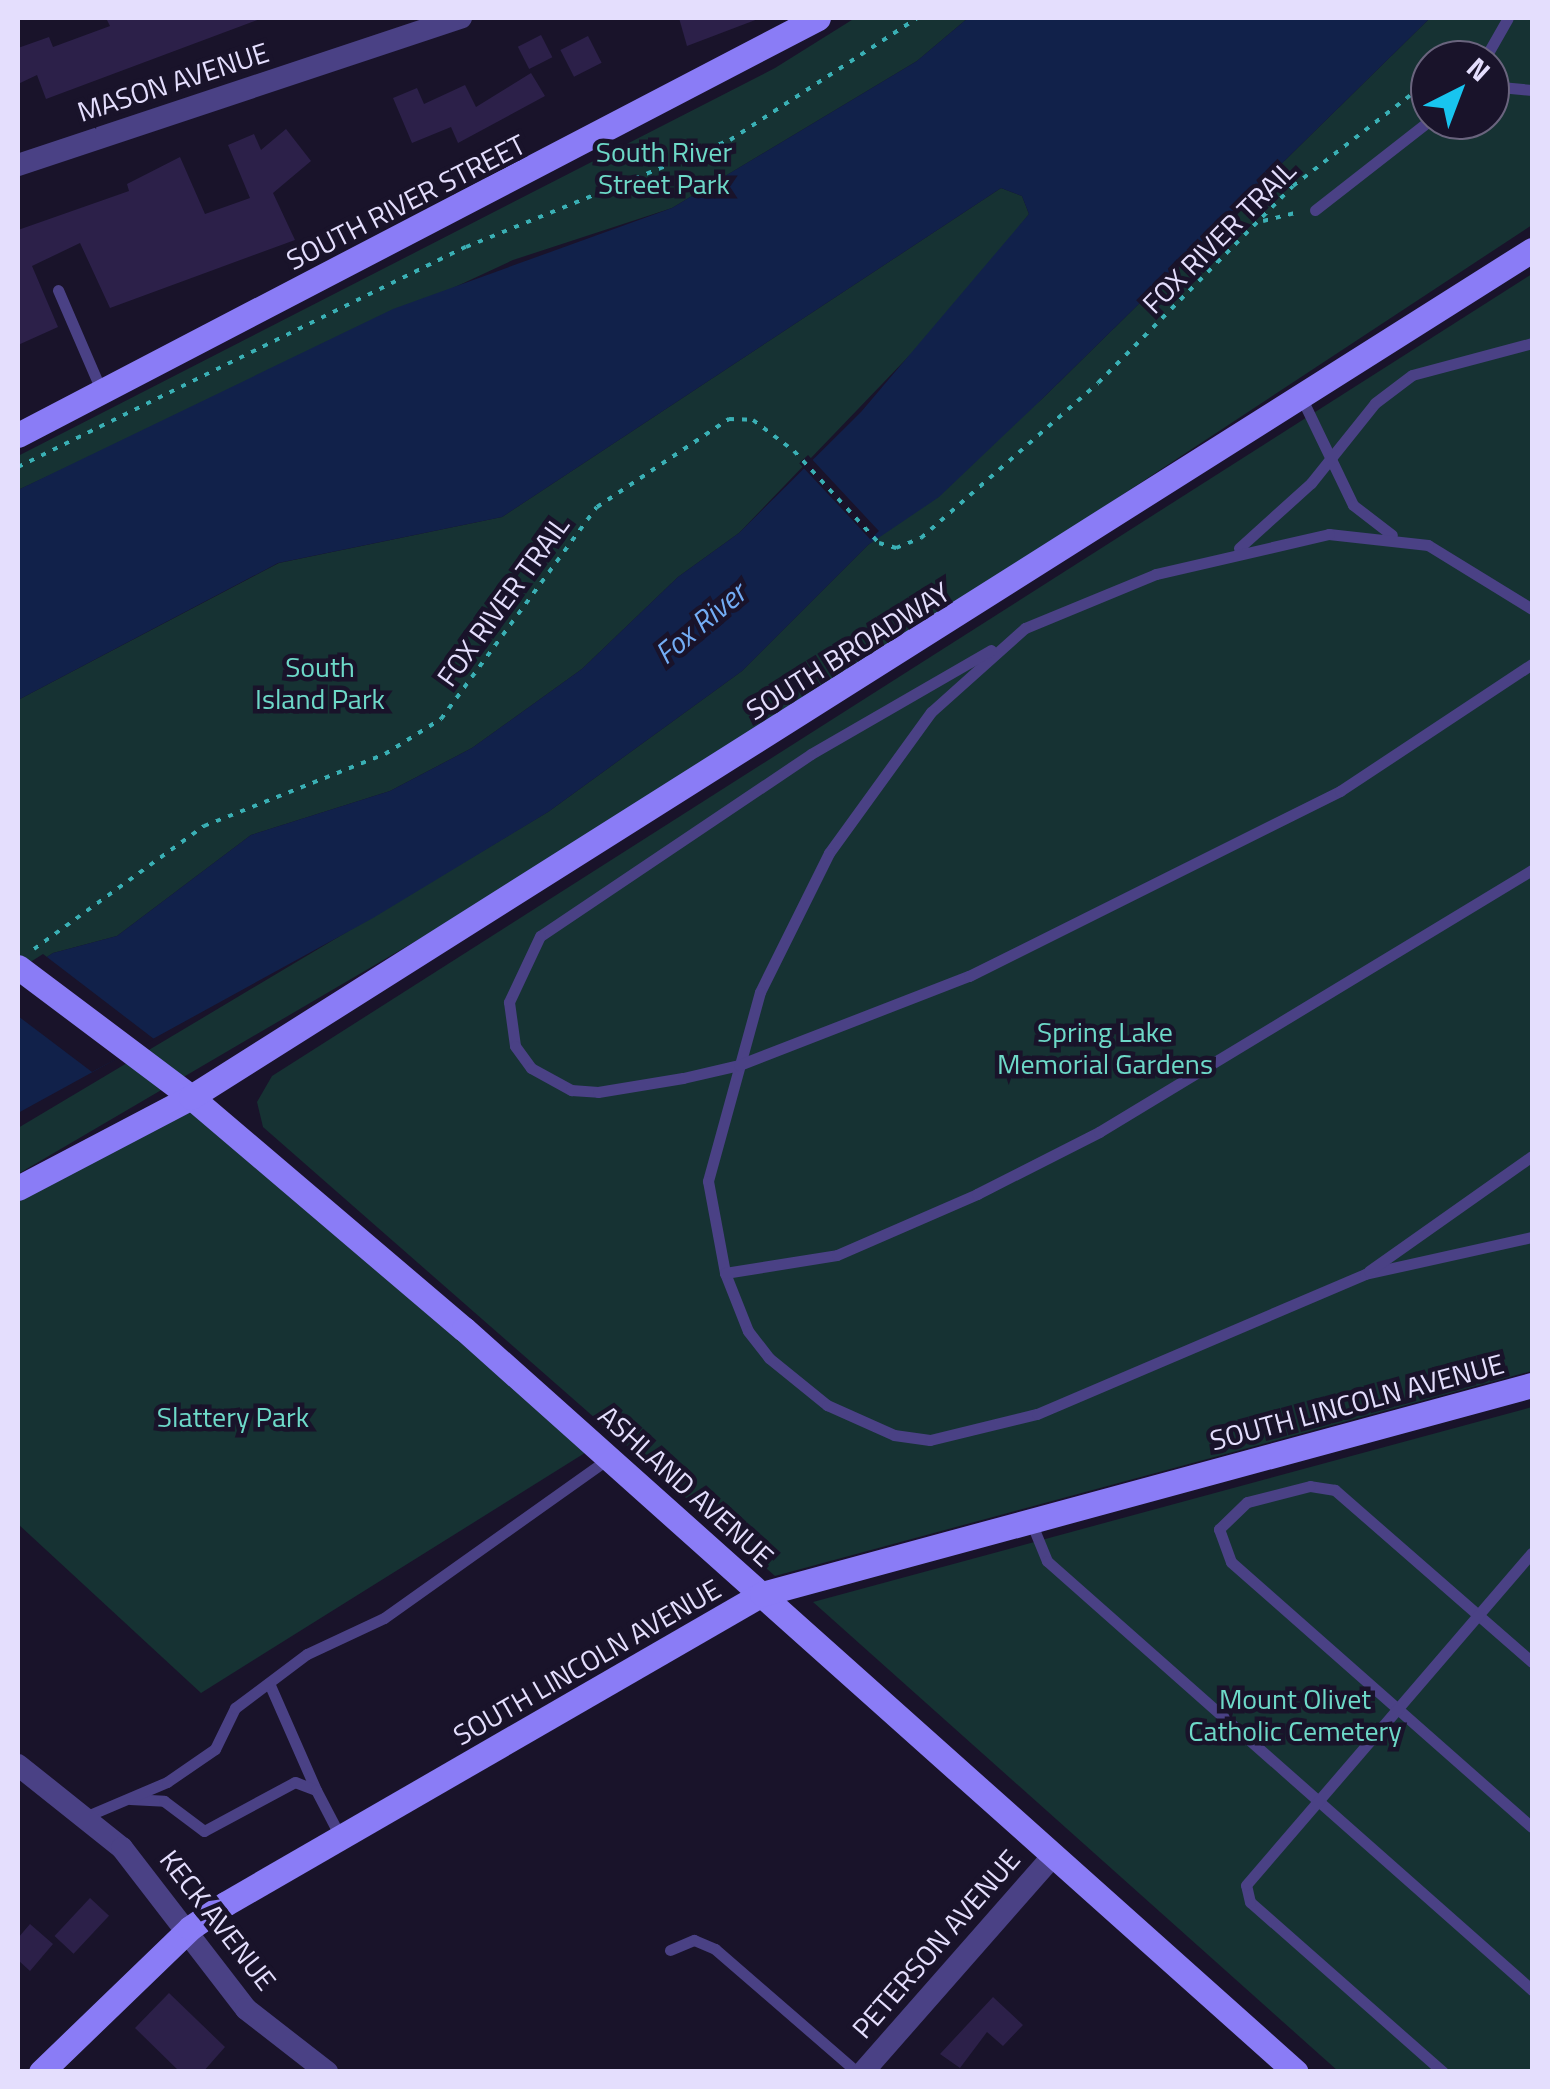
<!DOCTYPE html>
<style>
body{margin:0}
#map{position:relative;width:1550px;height:2089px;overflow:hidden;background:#19132a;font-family:"Titillium Web",sans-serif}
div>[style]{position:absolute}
.green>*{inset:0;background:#163233}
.water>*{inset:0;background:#11214a}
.pier>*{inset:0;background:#19132a;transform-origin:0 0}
.building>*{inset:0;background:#2c2049;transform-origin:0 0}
.path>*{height:4px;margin-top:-2px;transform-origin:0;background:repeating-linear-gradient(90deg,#3ab0b5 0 5px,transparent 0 13px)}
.lane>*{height:11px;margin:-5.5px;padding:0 5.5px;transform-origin:5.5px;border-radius:5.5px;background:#4a4185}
.street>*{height:22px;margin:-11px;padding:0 11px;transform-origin:11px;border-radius:11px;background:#4a4185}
.secondary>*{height:25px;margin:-12.5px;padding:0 12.5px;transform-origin:12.5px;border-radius:12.5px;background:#8a7cf6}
span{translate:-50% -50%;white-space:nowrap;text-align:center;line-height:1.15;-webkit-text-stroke:9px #19132a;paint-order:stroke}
.street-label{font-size:28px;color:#e4defd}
.park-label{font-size:28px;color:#6dd9c8}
.water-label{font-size:30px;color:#73adf5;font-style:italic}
.frame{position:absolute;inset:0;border:20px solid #e4defd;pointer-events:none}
.north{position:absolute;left:1410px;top:40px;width:100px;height:100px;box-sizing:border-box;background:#19132a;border:2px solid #6a647e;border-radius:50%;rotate:42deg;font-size:28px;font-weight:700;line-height:40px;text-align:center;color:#e4defd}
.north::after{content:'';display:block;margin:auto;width:35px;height:45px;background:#18c5ef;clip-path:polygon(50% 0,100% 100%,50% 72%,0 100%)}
</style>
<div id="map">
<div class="green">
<div style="clip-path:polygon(855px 18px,968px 18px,917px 61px,672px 208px,513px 260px,18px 490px,18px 456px,775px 68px)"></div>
<div style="clip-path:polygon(evenodd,1430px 18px,1532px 18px,1532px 225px,999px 576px,450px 921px,18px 1174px,18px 1128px,548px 812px,742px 671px,868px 545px,1042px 399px,1430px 18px,1430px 60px,1490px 60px,1490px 120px,1430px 120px,1430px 60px)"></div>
<div style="clip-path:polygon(1001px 188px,1022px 196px,1029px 214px,956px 307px,739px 533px,678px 577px,582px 669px,472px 748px,390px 791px,251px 835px,117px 936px,53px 953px,18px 976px,18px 700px,279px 563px,502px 517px)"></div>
<div style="clip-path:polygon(1532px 274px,1532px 1371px,775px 1576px,263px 1127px,257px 1102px,272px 1076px)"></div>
<div style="clip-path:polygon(191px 1097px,596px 1446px,201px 1693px,18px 1524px,18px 1188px)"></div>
<div style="clip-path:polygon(1532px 1407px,1532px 2071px,1338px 2071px,813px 1602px)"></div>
</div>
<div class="water">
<div style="clip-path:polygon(968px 18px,1430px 18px,1042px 399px,939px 497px,868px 545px,742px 671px,548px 812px,373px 918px,18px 1113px,18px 976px,53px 953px,117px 936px,251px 835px,390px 791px,472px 748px,582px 669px,678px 577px,739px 533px,861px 412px,1029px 214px,1022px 196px,1001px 188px,502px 517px,278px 563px,18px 700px,18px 490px,393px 309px,672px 208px,917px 61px)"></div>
</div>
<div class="pier">
<div style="left:808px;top:455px;width:104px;height:12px;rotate:47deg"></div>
<div style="clip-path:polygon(43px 954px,154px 1039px,92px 1072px,18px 1016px,18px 970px)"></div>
</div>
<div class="building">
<div style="clip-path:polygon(106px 18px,260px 18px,260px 19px,46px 99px,37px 75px,18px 84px,18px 48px,49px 37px,53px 47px,110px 26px)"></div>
<div style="clip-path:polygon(679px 18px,758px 18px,758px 19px,687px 46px)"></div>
<div style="left:541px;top:35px;width:25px;height:26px;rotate:63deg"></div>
<div style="left:588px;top:36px;width:30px;height:31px;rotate:63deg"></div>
<div style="clip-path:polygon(531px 73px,545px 96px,458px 143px,451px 127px,412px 143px,393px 98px,417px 88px,424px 104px,465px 85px,476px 107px)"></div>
<div style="clip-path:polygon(286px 129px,311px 161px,273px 193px,295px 240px,110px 308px,80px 243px,32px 266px,58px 327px,18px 345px,18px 230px,129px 191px,127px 184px,180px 157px,205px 214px,250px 198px,228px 145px,254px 134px,261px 150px)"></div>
<div style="left:90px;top:1898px;width:26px;height:52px;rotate:43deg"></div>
<div style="clip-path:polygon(30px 1924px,53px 1944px,30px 1971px,18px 1960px,18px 1938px)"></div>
<div style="clip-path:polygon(169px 1993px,225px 2047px,203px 2072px,180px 2072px,135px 2028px)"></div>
<div style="clip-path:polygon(993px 1997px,1023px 2025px,1003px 2046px,987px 2032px,960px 2068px,940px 2054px)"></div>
</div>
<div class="path">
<div style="left:1263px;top:221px;width:36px;rotate:-14deg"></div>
<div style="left:18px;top:467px;width:499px;rotate:-26.2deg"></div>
<div style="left:466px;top:247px;width:285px;rotate:-22.1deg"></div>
<div style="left:730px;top:140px;width:223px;rotate:-33.1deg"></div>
<div style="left:34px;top:949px;width:210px;rotate:-35.9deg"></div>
<div style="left:204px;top:826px;width:195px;rotate:-21.7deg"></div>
<div style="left:385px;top:754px;width:66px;rotate:-32deg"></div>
<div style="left:441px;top:719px;width:263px;rotate:-53.7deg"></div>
<div style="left:597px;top:507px;width:159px;rotate:-33.7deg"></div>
<div style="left:729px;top:419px;width:24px;rotate:2deg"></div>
<div style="left:753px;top:420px;width:51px;rotate:37.1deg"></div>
<div style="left:794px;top:451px;width:125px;rotate:47.3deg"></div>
<div style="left:879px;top:543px;width:18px;rotate:16deg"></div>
<div style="left:896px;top:548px;width:27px;rotate:-22deg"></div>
<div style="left:921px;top:538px;width:235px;rotate:-41.2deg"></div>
<div style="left:1098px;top:383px;width:277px;rotate:-45.3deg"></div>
<div style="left:1293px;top:186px;width:173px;rotate:-37.7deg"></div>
</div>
<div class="lane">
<div style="left:1484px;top:60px;width:48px;rotate:-60.3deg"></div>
<div style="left:1490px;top:86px;width:42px;rotate:5.4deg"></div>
<div style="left:1315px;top:210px;width:146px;rotate:-38deg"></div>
<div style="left:58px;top:290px;width:111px;rotate:66.7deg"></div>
<div style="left:1303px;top:401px;width:115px;rotate:64.3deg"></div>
<div style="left:1353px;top:505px;width:49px;rotate:37.6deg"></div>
<div style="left:1239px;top:548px;width:97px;rotate:-42.1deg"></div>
<div style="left:1311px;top:483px;width:102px;rotate:-51.3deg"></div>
<div style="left:1375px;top:403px;width:46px;rotate:-37.1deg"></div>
<div style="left:1412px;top:375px;width:124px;rotate:-14.9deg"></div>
<div style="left:1532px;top:609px;width:122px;rotate:-148.4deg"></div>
<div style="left:1428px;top:545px;width:100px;rotate:-173.7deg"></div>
<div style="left:1329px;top:534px;width:178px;rotate:167deg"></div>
<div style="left:1156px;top:574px;width:142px;rotate:157.6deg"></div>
<div style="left:1025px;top:628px;width:126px;rotate:138.2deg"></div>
<div style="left:931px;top:712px;width:174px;rotate:125.9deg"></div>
<div style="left:829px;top:853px;width:155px;rotate:116.4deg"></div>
<div style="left:760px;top:992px;width:196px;rotate:105.4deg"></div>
<div style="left:708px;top:1181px;width:94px;rotate:79.5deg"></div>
<div style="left:725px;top:1273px;width:62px;rotate:68.4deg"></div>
<div style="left:748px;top:1331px;width:34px;rotate:52deg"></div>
<div style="left:769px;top:1358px;width:75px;rotate:39deg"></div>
<div style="left:827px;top:1405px;width:73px;rotate:24.1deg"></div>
<div style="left:894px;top:1435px;width:36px;rotate:8deg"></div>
<div style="left:930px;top:1440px;width:110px;rotate:-13.7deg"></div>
<div style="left:1037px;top:1414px;width:357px;rotate:-23.1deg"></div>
<div style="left:1365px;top:1274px;width:171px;rotate:-12.5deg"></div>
<div style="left:991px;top:650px;width:208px;rotate:150deg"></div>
<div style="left:811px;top:754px;width:326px;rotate:146.1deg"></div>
<div style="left:540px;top:936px;width:73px;rotate:115.2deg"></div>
<div style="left:509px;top:1002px;width:44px;rotate:82.2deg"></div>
<div style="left:515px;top:1046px;width:27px;rotate:54deg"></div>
<div style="left:531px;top:1068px;width:46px;rotate:28.8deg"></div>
<div style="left:571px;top:1090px;width:27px;rotate:4deg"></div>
<div style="left:598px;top:1092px;width:86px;rotate:-9.4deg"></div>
<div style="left:683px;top:1078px;width:57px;rotate:-13.1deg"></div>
<div style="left:739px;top:1065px;width:247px;rotate:-21.2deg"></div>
<div style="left:969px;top:976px;width:415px;rotate:-26.5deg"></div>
<div style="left:1340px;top:791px;width:230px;rotate:-33.5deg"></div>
<div style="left:1369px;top:1271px;width:199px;rotate:-35.2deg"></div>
<div style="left:725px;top:1273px;width:113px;rotate:-9.1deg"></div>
<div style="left:837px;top:1255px;width:153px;rotate:-23.5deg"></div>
<div style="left:977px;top:1194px;width:137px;rotate:-26.9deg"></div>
<div style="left:1099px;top:1132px;width:506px;rotate:-31.18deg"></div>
<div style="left:1031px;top:1522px;width:42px;rotate:67.7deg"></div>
<div style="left:1047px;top:1561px;width:648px;rotate:41.49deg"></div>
<div style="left:1532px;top:1662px;width:262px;rotate:-138.9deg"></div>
<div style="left:1335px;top:1490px;width:25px;rotate:-171deg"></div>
<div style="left:1310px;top:1486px;width:65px;rotate:165.7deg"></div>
<div style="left:1247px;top:1502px;width:39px;rotate:136deg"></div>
<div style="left:1219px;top:1529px;width:35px;rotate:70deg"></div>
<div style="left:1231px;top:1562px;width:401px;rotate:41.4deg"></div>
<div style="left:269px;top:1683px;width:117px;rotate:66.3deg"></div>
<div style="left:130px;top:1799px;width:34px;rotate:3deg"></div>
<div style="left:164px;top:1801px;width:50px;rotate:36.9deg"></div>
<div style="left:204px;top:1831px;width:103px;rotate:-28.3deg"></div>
<div style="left:295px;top:1782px;width:22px;rotate:21deg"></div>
<div style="left:316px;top:1790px;width:54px;rotate:62.5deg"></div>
<div style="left:87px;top:1816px;width:87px;rotate:-23deg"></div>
<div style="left:167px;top:1782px;width:58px;rotate:-34.5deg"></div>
<div style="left:215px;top:1749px;width:46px;rotate:-64deg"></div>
<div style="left:235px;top:1708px;width:90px;rotate:-36.9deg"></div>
<div style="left:307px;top:1654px;width:85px;rotate:-25.1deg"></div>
<div style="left:384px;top:1618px;width:275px;rotate:-35.4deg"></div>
<div style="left:670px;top:1950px;width:26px;rotate:-23deg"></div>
<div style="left:694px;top:1940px;width:23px;rotate:23deg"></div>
<div style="left:715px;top:1949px;width:188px;rotate:40.9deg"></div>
<div style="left:1443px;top:2072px;width:257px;rotate:-138.6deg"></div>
<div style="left:1250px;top:1902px;width:17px;rotate:-103deg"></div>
<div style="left:1246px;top:1885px;width:438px;rotate:-49.3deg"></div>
</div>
<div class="street">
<div style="left:18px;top:165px;width:467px;rotate:-18.4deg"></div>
<div style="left:18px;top:1765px;width:133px;rotate:38.6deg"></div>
<div style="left:122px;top:1848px;width:203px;rotate:52.4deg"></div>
<div style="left:246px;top:2009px;width:103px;rotate:37.9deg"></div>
<div style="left:863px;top:2072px;width:288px;rotate:-48.7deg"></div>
</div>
<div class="secondary">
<div style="left:18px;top:435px;width:902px;rotate:-27.53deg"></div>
<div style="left:18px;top:967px;width:216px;rotate:36.9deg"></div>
<div style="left:191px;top:1097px;width:358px;rotate:40.4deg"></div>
<div style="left:464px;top:1329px;width:1115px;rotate:41.77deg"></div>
<div style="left:18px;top:1188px;width:195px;rotate:-27.7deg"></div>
<div style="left:191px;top:1097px;width:1586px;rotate:-32.28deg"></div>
<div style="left:41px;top:2072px;width:207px;rotate:-44deg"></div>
<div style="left:190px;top:1928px;width:42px;rotate:-34.4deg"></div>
<div style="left:225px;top:1904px;width:620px;rotate:-30deg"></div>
<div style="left:762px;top:1594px;width:798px;rotate:-15.19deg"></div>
</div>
<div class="street-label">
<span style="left:173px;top:82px;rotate:-18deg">MASON AVENUE</span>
<span style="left:406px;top:202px;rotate:-27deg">SOUTH RIVER STREET</span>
<span style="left:1219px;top:237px;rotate:-45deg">FOX RIVER TRAIL</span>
<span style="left:503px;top:601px;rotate:-54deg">FOX RIVER TRAIL</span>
<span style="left:848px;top:651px;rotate:-32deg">SOUTH BROADWAY</span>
<span style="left:1357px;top:1402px;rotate:-15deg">SOUTH LINCOLN AVENUE</span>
<span style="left:686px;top:1486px;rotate:42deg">ASHLAND AVENUE</span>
<span style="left:587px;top:1662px;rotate:-30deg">SOUTH LINCOLN AVENUE</span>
<span style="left:218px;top:1920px;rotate:52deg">KECK AVENUE</span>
<span style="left:936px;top:1944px;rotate:-49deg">PETERSON AVENUE</span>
</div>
<div class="park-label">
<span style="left:664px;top:168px">South River<br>Street Park</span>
<span style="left:320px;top:683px">South<br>Island Park</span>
<span style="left:1105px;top:1048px">Spring Lake<br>Memorial Gardens</span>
<span style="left:233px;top:1417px">Slattery Park</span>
<span style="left:1295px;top:1715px">Mount Olivet<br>Catholic Cemetery</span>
</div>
<div class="water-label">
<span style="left:700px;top:623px;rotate:-40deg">Fox River</span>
</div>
<div class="frame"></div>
<div class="north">N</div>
</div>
